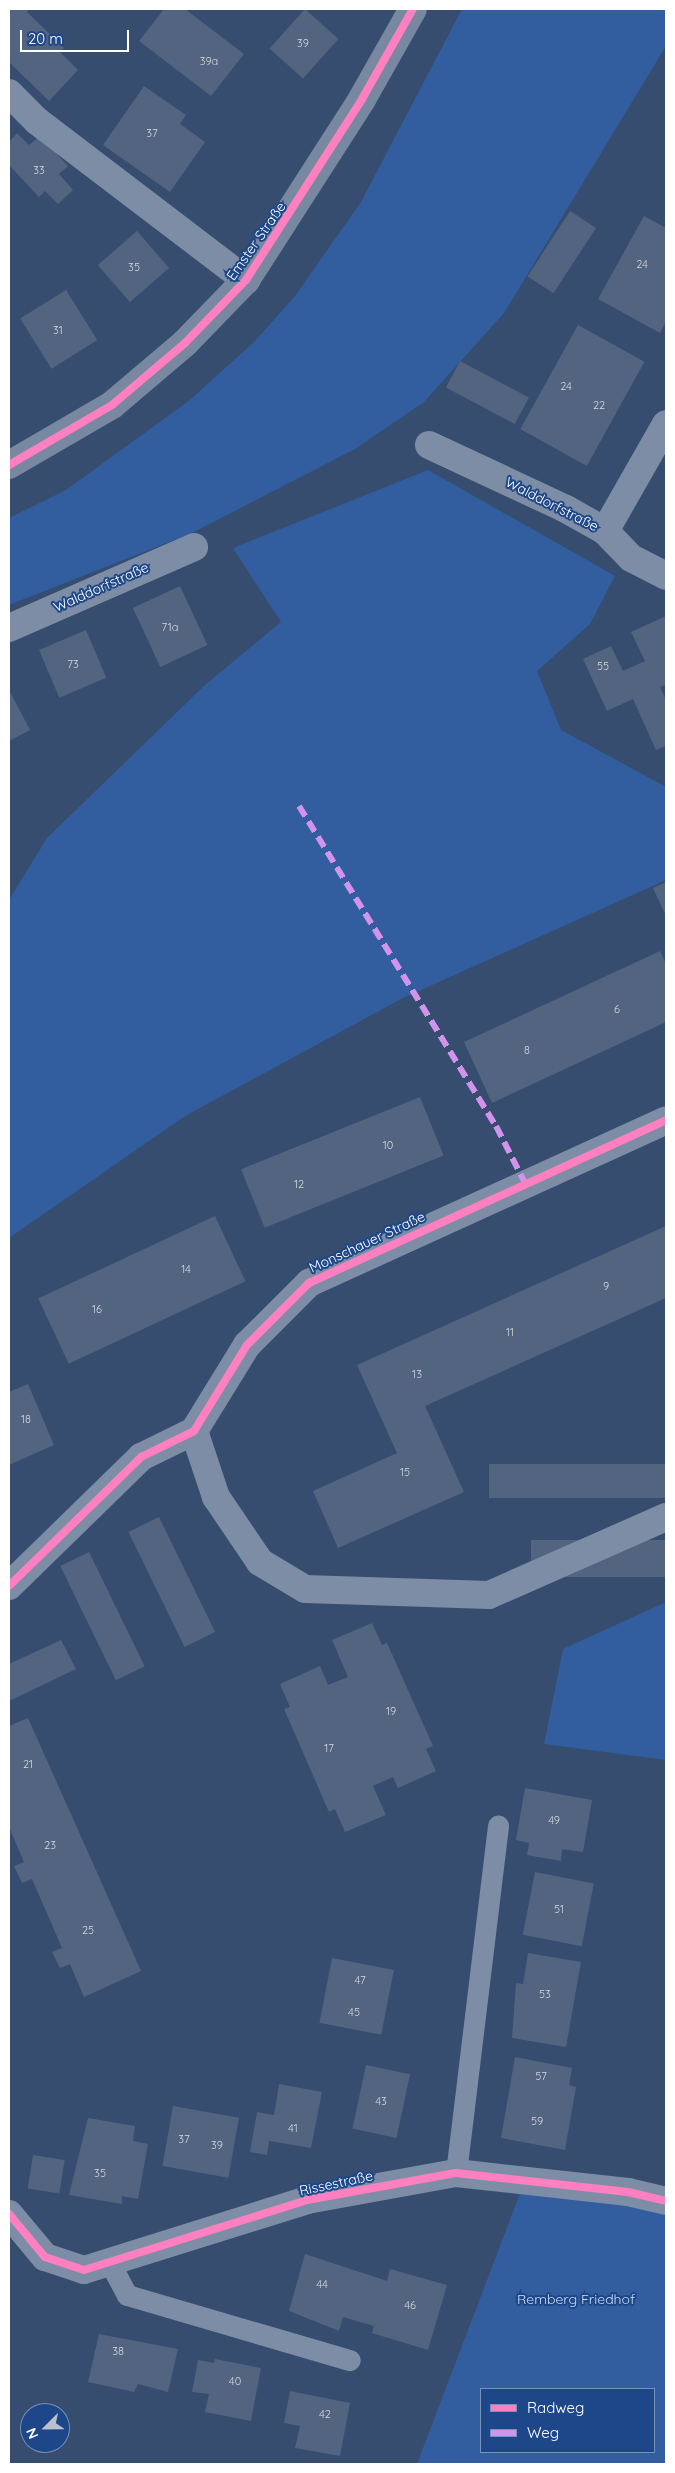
<!DOCTYPE html>
<meta charset="utf-8">
<style>
body{margin:0}
#map{position:relative;width:675px;height:2473px;overflow:hidden;background:#364d70;font-family:Quicksand,sans-serif}
div>[style]{position:absolute}
.green>*{inset:0;background:#325d9f}
.building>*{inset:0;background:#526480;transform-origin:0 0}
.lane>*{height:21px;margin:-10.5px;padding:0 10.5px;transform-origin:10.5px;border-radius:10.5px;background:#7d8da5}
.street>*{height:28px;margin:-14px;padding:0 14px;transform-origin:14px;border-radius:14px;background:#7d8da5}
.secondary>*{height:28px;margin:-14px;padding:0 14px;transform-origin:14px;border-radius:14px;background:#7888a1}
.quiet>*{height:6px;margin-top:-3px;transform-origin:0;background:repeating-linear-gradient(90deg,#d193ec 0 12px,transparent 0 18px)}
.cycleway>*{height:8px;margin:-4px;padding:0 4px;transform-origin:4px;border-radius:4px;background:#ff80c0}
span{translate:-50% -50%;white-space:nowrap;text-align:center;line-height:1.15;-webkit-text-stroke:4px #1d4789;paint-order:stroke}
.number-label{font-size:11px;color:#d4d8df}
.number-label span{-webkit-text-stroke-width:0}
.street-label{font-size:14px;color:#fff}
.park-label{font-size:14px;color:#ccdef8}
.frame{position:absolute;inset:0;border:10px solid #fff;pointer-events:none}
.legend{position:absolute;left:480px;top:2388px;width:175px;height:65px;box-sizing:border-box;background:#1d4789;border:1px solid #7791b8;margin:0;padding:6px 9px;list-style:none;font-size:15px;color:#fff}
.legend li{display:flex;align-items:center;gap:10px;height:25px}
.legend b{width:25px;border:1px solid #7791b8}
.north{position:absolute;left:20px;top:2403px;width:50px;height:50px;box-sizing:border-box;background:#1d4789;border:1px solid #7791b8;border-radius:50%;rotate:247deg;font-size:14px;font-weight:700;line-height:20px;text-align:center;color:#fff}
.north::after{content:'';display:block;margin:auto;width:18px;height:22px;background:#b9c1cd;clip-path:polygon(50% 0,100% 100%,50% 72%,0 100%)}
.scale{position:absolute;left:20px;top:30px;width:109px;height:22px;box-sizing:border-box;border:2px solid #fff;border-top:0;padding-left:6px;font-size:15px;line-height:18px;white-space:nowrap;color:#fff;-webkit-text-stroke:4px #1d4789;paint-order:stroke}
</style>
<div id="map">
<div class="green">
<div style="clip-path:polygon(462px 9px,666px 9px,666px 46px,504px 313px,424px 402px,355px 449px,192px 533px,9px 605px,9px 518px,66px 490px,190px 400px,255px 341px,295px 296px,361px 202px)"></div>
<div style="clip-path:polygon(428px 470px,615px 576px,590px 624px,537px 671px,561px 730px,666px 787px,666px 880px,401px 999px,185px 1116px,9px 1238px,9px 900px,47px 838px,205px 685px,281px 622px,233px 548px)"></div>
<div style="clip-path:polygon(666px 1602px,666px 1760px,544px 1744px,563px 1649px)"></div>
<div style="clip-path:polygon(evenodd,524px 2183px,666px 2203px,666px 2464px,417px 2464px,524px 2183px,481px 2389px,654px 2389px,654px 2452px,481px 2452px,481px 2389px)"></div>
</div>
<div class="building">
<div style="clip-path:polygon(9px 9px,30px 9px,27px 12px,64px 48px,60px 52px,78px 70px,49px 101px,9px 62px)"></div>
<div style="clip-path:polygon(164px 9px,185px 9px,244px 54px,211px 96px,139px 41px)"></div>
<div style="left:305px;top:9px;width:45px;height:53px;rotate:42deg"></div>
<div style="clip-path:polygon(144px 86px,186px 115px,180px 124px,205px 142px,170px 192px,103px 145px)"></div>
<div style="clip-path:polygon(17px 133px,29px 145px,40px 136px,68px 166px,59px 174px,73px 190px,58px 204px,45px 191px,39px 197px,9px 165px,9px 142px)"></div>
<div style="left:570px;top:211px;width:31px;height:78px;rotate:33deg"></div>
<div style="clip-path:polygon(644px 216px,666px 228px,666px 321px,660px 333px,598px 299px)"></div>
<div style="left:137px;top:231px;width:49px;height:52px;rotate:49deg"></div>
<div style="left:66px;top:290px;width:59px;height:54px;rotate:58deg"></div>
<div style="left:578px;top:325px;width:76px;height:119px;rotate:29deg"></div>
<div style="left:460px;top:361px;width:78px;height:30px;rotate:28deg"></div>
<div style="left:180px;top:586px;width:65px;height:52px;rotate:65deg"></div>
<div style="clip-path:polygon(666px 616px,666px 685px,660px 687px,666px 700px,666px 746px,656px 750px,633px 699px,607px 711px,583px 659px,611px 646px,623px 671px,645px 661px,631px 632px)"></div>
<div style="left:86px;top:630px;width:52px;height:51px;rotate:67deg"></div>
<div style="clip-path:polygon(9px 690px,30px 730px,9px 741px)"></div>
<div style="clip-path:polygon(666px 882px,666px 916px,653px 888px)"></div>
<div style="clip-path:polygon(660px 951px,666px 964px,666px 1022px,492px 1103px,464px 1042px)"></div>
<div style="left:420px;top:1097px;width:63px;height:193px;rotate:68deg"></div>
<div style="left:215px;top:1216px;width:72px;height:195px;rotate:65deg"></div>
<div style="clip-path:polygon(666px 1226px,666px 1298px,425px 1406px,464px 1492px,338px 1548px,313px 1491px,397px 1453px,357px 1365px)"></div>
<div style="clip-path:polygon(28px 1384px,54px 1445px,9px 1465px,9px 1392px)"></div>
<div style="left:666px;top:1464px;width:34px;height:177px;rotate:90deg"></div>
<div style="left:159px;top:1517px;width:128px;height:34px;rotate:64deg"></div>
<div style="left:666px;top:1540px;width:37px;height:135px;rotate:90deg"></div>
<div style="left:89px;top:1552px;width:127px;height:32px;rotate:64deg"></div>
<div style="clip-path:polygon(372px 1623px,382px 1645px,387px 1643px,433px 1746px,426px 1749px,436px 1771px,398px 1788px,393px 1777px,373px 1786px,386px 1815px,345px 1832px,335px 1809px,329px 1812px,284px 1709px,290px 1707px,280px 1684px,320px 1666px,328px 1685px,348px 1677px,332px 1640px)"></div>
<div style="clip-path:polygon(61px 1640px,76px 1669px,9px 1701px,9px 1664px)"></div>
<div style="clip-path:polygon(28px 1718px,141px 1971px,84px 1997px,70px 1964px,60px 1968px,52px 1952px,62px 1948px,32px 1879px,22px 1883px,14px 1866px,24px 1862px,9px 1827px,9px 1726px)"></div>
<div style="clip-path:polygon(525px 1788px,592px 1800px,583px 1852px,562px 1849px,561px 1861px,527px 1855px,529px 1843px,516px 1840px)"></div>
<div style="left:535px;top:1872px;width:60px;height:64px;rotate:11deg"></div>
<div style="clip-path:polygon(528px 1953px,581px 1962px,566px 2047px,512px 2038px,516px 1983px,523px 1984px)"></div>
<div style="left:332px;top:1958px;width:63px;height:66px;rotate:11deg"></div>
<div style="clip-path:polygon(515px 2057px,572px 2068px,569px 2085px,576px 2087px,565px 2150px,501px 2138px)"></div>
<div style="left:366px;top:2065px;width:45px;height:65px;rotate:12deg"></div>
<div style="clip-path:polygon(279px 2084px,322px 2092px,311px 2148px,269px 2141px,267px 2155px,250px 2152px,257px 2112px,274px 2115px)"></div>
<div style="left:173px;top:2106px;width:67px;height:61px;rotate:10deg"></div>
<div style="clip-path:polygon(88px 2118px,135px 2126px,133px 2141px,148px 2144px,138px 2199px,122px 2196px,122px 2204px,69px 2195px)"></div>
<div style="left:33px;top:2155px;width:32px;height:34px;rotate:9deg"></div>
<div style="clip-path:polygon(305px 2254px,387px 2281px,390px 2269px,447px 2285px,428px 2350px,372px 2333px,374px 2326px,343px 2317px,339px 2331px,289px 2311px)"></div>
<div style="clip-path:polygon(99px 2334px,178px 2349px,168px 2392px,138px 2384px,134px 2392px,88px 2382px)"></div>
<div style="clip-path:polygon(215px 2359px,261px 2368px,251px 2421px,205px 2412px,209px 2394px,192px 2392px,198px 2360px,214px 2363px)"></div>
<div style="clip-path:polygon(290px 2391px,350px 2403px,340px 2456px,295px 2448px,300px 2426px,284px 2423px)"></div>
</div>
<div class="lane">
<div style="left:456px;top:2173px;width:350px;rotate:-83.1deg"></div>
<div style="left:111px;top:2265px;width:34px;rotate:62deg"></div>
<div style="left:127px;top:2295px;width:232px;rotate:16.3deg"></div>
</div>
<div class="street">
<div style="left:9px;top:93px;width:40px;rotate:45deg"></div>
<div style="left:37px;top:121px;width:263px;rotate:37.3deg"></div>
<div style="left:429px;top:445px;width:151px;rotate:25deg"></div>
<div style="left:566px;top:509px;width:45px;rotate:29.4deg"></div>
<div style="left:605px;top:531px;width:37px;rotate:46deg"></div>
<div style="left:631px;top:558px;width:39px;rotate:27deg"></div>
<div style="left:605px;top:531px;width:123px;rotate:-60.3deg"></div>
<div style="left:9px;top:628px;width:202px;rotate:-23.6deg"></div>
<div style="left:194px;top:1431px;width:70px;rotate:71.6deg"></div>
<div style="left:216px;top:1497px;width:78px;rotate:55.9deg"></div>
<div style="left:260px;top:1562px;width:52px;rotate:31deg"></div>
<div style="left:305px;top:1589px;width:184px;rotate:1.9deg"></div>
<div style="left:489px;top:1595px;width:193px;rotate:-23.8deg"></div>
<div style="left:9px;top:1586px;width:185px;rotate:-44.3deg"></div>
<div style="left:141px;top:1457px;width:59px;rotate:-26.1deg"></div>
<div style="left:194px;top:1431px;width:101px;rotate:-58.4deg"></div>
<div style="left:247px;top:1345px;width:88px;rotate:-45deg"></div>
<div style="left:309px;top:1283px;width:392px;rotate:-24.5deg"></div>
<div style="left:9px;top:2214px;width:56px;rotate:50.1deg"></div>
<div style="left:45px;top:2257px;width:41px;rotate:18.4deg"></div>
<div style="left:84px;top:2270px;width:234px;rotate:-17.4deg"></div>
<div style="left:307px;top:2200px;width:151px;rotate:-10.3deg"></div>
<div style="left:456px;top:2173px;width:173px;rotate:6.3deg"></div>
<div style="left:628px;top:2192px;width:39px;rotate:13deg"></div>
</div>
<div class="secondary">
<div style="left:9px;top:465px;width:119px;rotate:-30.2deg"></div>
<div style="left:112px;top:405px;width:96px;rotate:-40.3deg"></div>
<div style="left:185px;top:343px;width:88px;rotate:-45.9deg"></div>
<div style="left:246px;top:280px;width:215px;rotate:-57.3deg"></div>
<div style="left:362px;top:99px;width:103px;rotate:-60.5deg"></div>
</div>
<div class="quiet">
<div style="left:299px;top:806px;width:376px;rotate:58.4deg"></div>
<div style="left:496px;top:1126px;width:62px;rotate:63deg"></div>
</div>
<div class="cycleway">
<div style="left:9px;top:465px;width:119px;rotate:-30.2deg"></div>
<div style="left:112px;top:405px;width:96px;rotate:-40.3deg"></div>
<div style="left:185px;top:343px;width:88px;rotate:-45.9deg"></div>
<div style="left:246px;top:280px;width:215px;rotate:-57.3deg"></div>
<div style="left:362px;top:99px;width:103px;rotate:-60.5deg"></div>
<div style="left:9px;top:1586px;width:185px;rotate:-44.3deg"></div>
<div style="left:141px;top:1457px;width:59px;rotate:-26.1deg"></div>
<div style="left:194px;top:1431px;width:101px;rotate:-58.4deg"></div>
<div style="left:247px;top:1345px;width:88px;rotate:-45deg"></div>
<div style="left:309px;top:1283px;width:392px;rotate:-24.5deg"></div>
<div style="left:9px;top:2214px;width:56px;rotate:50.1deg"></div>
<div style="left:45px;top:2257px;width:41px;rotate:18.4deg"></div>
<div style="left:84px;top:2270px;width:234px;rotate:-17.4deg"></div>
<div style="left:307px;top:2200px;width:151px;rotate:-10.3deg"></div>
<div style="left:456px;top:2173px;width:173px;rotate:6.3deg"></div>
<div style="left:628px;top:2192px;width:39px;rotate:13deg"></div>
</div>
<div class="number-label">
<span style="left:303px;top:43px">39</span>
<span style="left:209px;top:61px">39a</span>
<span style="left:152px;top:133px">37</span>
<span style="left:39px;top:170px">33</span>
<span style="left:642px;top:264px">24</span>
<span style="left:134px;top:267px">35</span>
<span style="left:58px;top:330px">31</span>
<span style="left:566px;top:386px">24</span>
<span style="left:599px;top:405px">22</span>
<span style="left:170px;top:627px">71a</span>
<span style="left:73px;top:664px">73</span>
<span style="left:603px;top:666px">55</span>
<span style="left:617px;top:1009px">6</span>
<span style="left:527px;top:1050px">8</span>
<span style="left:388px;top:1145px">10</span>
<span style="left:299px;top:1184px">12</span>
<span style="left:186px;top:1269px">14</span>
<span style="left:606px;top:1286px">9</span>
<span style="left:97px;top:1309px">16</span>
<span style="left:510px;top:1332px">11</span>
<span style="left:417px;top:1374px">13</span>
<span style="left:26px;top:1419px">18</span>
<span style="left:405px;top:1472px">15</span>
<span style="left:391px;top:1711px">19</span>
<span style="left:329px;top:1748px">17</span>
<span style="left:28px;top:1764px">21</span>
<span style="left:554px;top:1820px">49</span>
<span style="left:50px;top:1845px">23</span>
<span style="left:559px;top:1909px">51</span>
<span style="left:88px;top:1930px">25</span>
<span style="left:360px;top:1980px">47</span>
<span style="left:545px;top:1994px">53</span>
<span style="left:354px;top:2012px">45</span>
<span style="left:541px;top:2076px">57</span>
<span style="left:381px;top:2101px">43</span>
<span style="left:537px;top:2121px">59</span>
<span style="left:293px;top:2128px">41</span>
<span style="left:184px;top:2139px">37</span>
<span style="left:217px;top:2145px">39</span>
<span style="left:100px;top:2173px">35</span>
<span style="left:322px;top:2284px">44</span>
<span style="left:410px;top:2305px">46</span>
<span style="left:118px;top:2351px">38</span>
<span style="left:235px;top:2381px">40</span>
<span style="left:325px;top:2414px">42</span>
</div>
<div class="street-label">
<span style="left:256px;top:241px;rotate:-55deg">Emster Straße</span>
<span style="left:552px;top:504px;rotate:27deg">Walddorfstraße</span>
<span style="left:101px;top:587px;rotate:-24deg">Walddorfstraße</span>
<span style="left:367px;top:1242px;rotate:-25deg">Monschauer Straße</span>
<span style="left:336px;top:2183px;rotate:-12deg">Rissestraße</span>
</div>
<div class="park-label">
<span style="left:576px;top:2299px">Remberg Friedhof</span>
</div>
<div class="frame"></div>
<ul class="legend">
<li><b style="height:6px;background:#ff80c0"></b>Radweg</li>
<li><b style="height:6px;background:#d193ec"></b>Weg</li>
</ul>
<div class="north">N</div>
<div class="scale">20 m</div>
</div>
